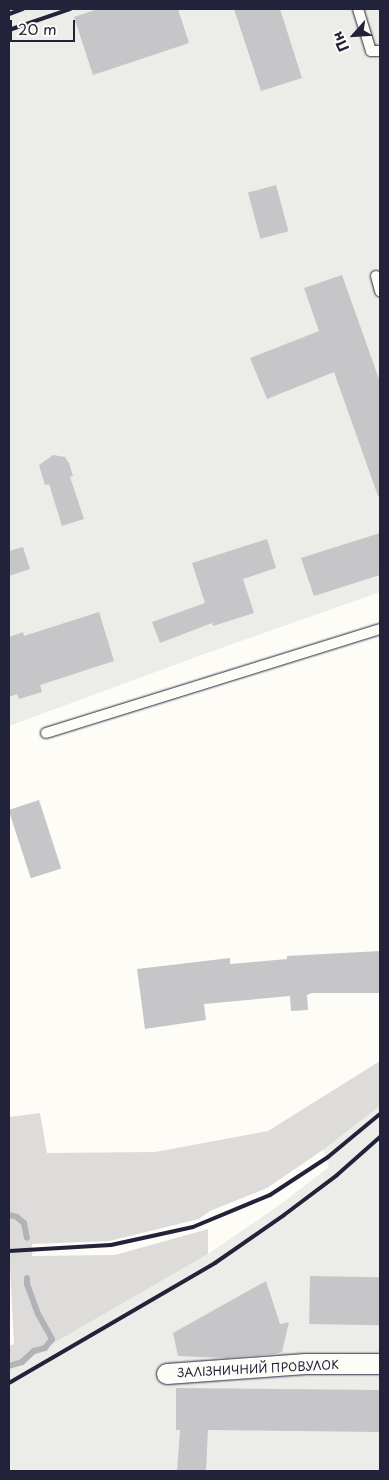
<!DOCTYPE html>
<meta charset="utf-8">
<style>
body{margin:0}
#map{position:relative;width:389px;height:1480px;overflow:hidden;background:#fdfcf7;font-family:"Playpen Sans",sans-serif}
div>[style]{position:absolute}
.built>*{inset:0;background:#ecece9}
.green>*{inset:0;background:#dddcdb}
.stream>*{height:6px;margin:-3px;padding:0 3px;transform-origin:3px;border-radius:3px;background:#b2b2b7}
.building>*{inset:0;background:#c6c6c8;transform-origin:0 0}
.roads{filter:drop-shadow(0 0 1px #22223b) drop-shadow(0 0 1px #22223b)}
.lane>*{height:10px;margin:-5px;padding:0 5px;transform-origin:5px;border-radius:5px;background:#fdfcf7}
.street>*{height:20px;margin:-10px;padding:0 10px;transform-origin:10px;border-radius:10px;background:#fdfcf7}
.rail>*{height:4px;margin:-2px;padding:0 2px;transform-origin:2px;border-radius:2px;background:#22223b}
span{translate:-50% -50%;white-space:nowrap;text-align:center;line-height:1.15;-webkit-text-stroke:4.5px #fdfcf7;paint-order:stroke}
.street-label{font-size:12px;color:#22223b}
.frame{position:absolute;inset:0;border:10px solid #22223b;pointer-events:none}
.north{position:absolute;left:329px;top:10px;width:50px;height:50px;-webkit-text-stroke:4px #fdfcf7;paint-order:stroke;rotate:244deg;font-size:14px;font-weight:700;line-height:20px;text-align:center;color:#22223b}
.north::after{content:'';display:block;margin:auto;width:18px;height:22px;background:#22223b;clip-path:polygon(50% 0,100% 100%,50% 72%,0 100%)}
.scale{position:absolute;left:10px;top:20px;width:65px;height:22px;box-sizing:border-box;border:2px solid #22223b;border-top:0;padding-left:6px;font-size:15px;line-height:18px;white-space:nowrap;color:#22223b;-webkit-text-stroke:4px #fdfcf7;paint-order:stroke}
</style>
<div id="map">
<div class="built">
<div style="clip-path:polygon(9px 9px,380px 9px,380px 592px,207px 653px,9px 726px)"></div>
<div style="clip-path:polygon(380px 1106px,380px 1471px,9px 1471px,9px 1369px,208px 1254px,278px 1206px,329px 1167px,323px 1150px)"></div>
</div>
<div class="green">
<div style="clip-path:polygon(380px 1061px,380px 1106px,323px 1150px,267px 1188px,210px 1211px,199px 1219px,109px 1241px,32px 1244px,32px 1256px,115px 1255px,208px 1229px,208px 1254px,9px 1369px,9px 1346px,14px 1344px,9px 1248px,9px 1117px,40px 1113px,47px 1153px,155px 1152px,268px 1131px)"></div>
</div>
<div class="stream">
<div style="left:9px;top:1215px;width:8px;rotate:14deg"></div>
<div style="left:17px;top:1217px;width:9px;rotate:41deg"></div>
<div style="left:24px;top:1223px;width:15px;rotate:79deg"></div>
<div style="left:9px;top:1366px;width:14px;rotate:-17deg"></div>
<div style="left:22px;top:1362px;width:16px;rotate:-43deg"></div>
<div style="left:34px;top:1351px;width:11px;rotate:-15deg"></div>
<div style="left:45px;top:1348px;width:11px;rotate:-52deg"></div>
<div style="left:52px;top:1339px;width:29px;rotate:-119deg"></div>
<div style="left:38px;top:1314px;width:32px;rotate:-110deg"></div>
<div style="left:27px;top:1284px;width:6px;rotate:-90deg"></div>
</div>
<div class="building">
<div style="clip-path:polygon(98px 9px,178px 9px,189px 43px,93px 75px,74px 17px)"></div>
<div style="clip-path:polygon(234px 9px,280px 9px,302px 78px,261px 91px)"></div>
<div style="left:276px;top:185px;width:48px;height:29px;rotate:75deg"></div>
<div style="clip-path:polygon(342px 275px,380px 382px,380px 496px,378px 496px,334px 372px,267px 399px,250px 358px,319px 331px,304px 288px)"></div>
<div style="clip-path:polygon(53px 455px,65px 457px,69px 463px,73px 476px,70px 477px,84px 519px,62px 526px,49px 484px,45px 485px,39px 465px)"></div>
<div style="clip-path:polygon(380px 533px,380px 575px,314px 596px,301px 558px)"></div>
<div style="clip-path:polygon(267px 539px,276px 568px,243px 579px,254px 613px,213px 626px,212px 623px,160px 643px,152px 622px,205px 603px,192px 563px)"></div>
<div style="clip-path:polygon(23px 547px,30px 569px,9px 576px,9px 551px)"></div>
<div style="clip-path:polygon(99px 612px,114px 661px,40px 685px,42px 692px,19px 699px,17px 694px,9px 697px,9px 637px,23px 632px,24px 636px)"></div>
<div style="left:39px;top:800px;width:72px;height:32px;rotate:72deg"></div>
<div style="clip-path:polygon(380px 951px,380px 993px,312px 993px,307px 995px,308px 1010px,291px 1011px,290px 996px,204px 1004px,206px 1020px,145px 1029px,137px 969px,230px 958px,230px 964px,287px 959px,287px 956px)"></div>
<div style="left:310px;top:1276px;width:70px;height:48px;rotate:1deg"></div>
<div style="clip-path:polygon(266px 1281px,280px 1324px,289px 1322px,282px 1352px,275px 1354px,227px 1358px,178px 1356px,173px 1333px)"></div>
<div style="clip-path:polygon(176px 1388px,380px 1390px,380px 1432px,208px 1430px,206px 1471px,177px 1471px,180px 1430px,176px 1430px)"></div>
</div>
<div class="roads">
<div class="lane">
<div style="left:358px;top:9px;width:44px;rotate:72.8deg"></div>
<div style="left:371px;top:51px;width:9px"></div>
<div style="left:376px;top:276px;width:16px;rotate:75deg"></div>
<div style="left:46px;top:733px;width:350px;rotate:-17.3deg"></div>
</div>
<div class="street">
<div style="left:167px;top:1374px;width:139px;rotate:-4.1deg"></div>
<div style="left:306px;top:1364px;width:74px"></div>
</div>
</div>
<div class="rail">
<div style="left:9px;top:14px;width:15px;rotate:-20deg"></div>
<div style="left:9px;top:30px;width:65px;rotate:-19deg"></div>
<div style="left:9px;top:1251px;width:102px;rotate:-3.4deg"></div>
<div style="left:111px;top:1245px;width:84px;rotate:-12.4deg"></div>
<div style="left:193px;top:1227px;width:83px;rotate:-22.6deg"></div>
<div style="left:270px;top:1195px;width:69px;rotate:-33.2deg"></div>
<div style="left:328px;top:1157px;width:67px;rotate:-39.6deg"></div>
<div style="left:9px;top:1383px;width:238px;rotate:-30.2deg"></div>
<div style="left:215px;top:1263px;width:84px;rotate:-34.8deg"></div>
<div style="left:284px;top:1215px;width:66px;rotate:-37deg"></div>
<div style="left:337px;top:1175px;width:57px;rotate:-41.5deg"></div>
</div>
<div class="street-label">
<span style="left:258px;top:1369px;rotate:-3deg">ЗАЛІЗНИЧНИЙ ПРОВУЛОК</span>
</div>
<div class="frame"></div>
<div class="north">Пн</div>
<div class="scale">20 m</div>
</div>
